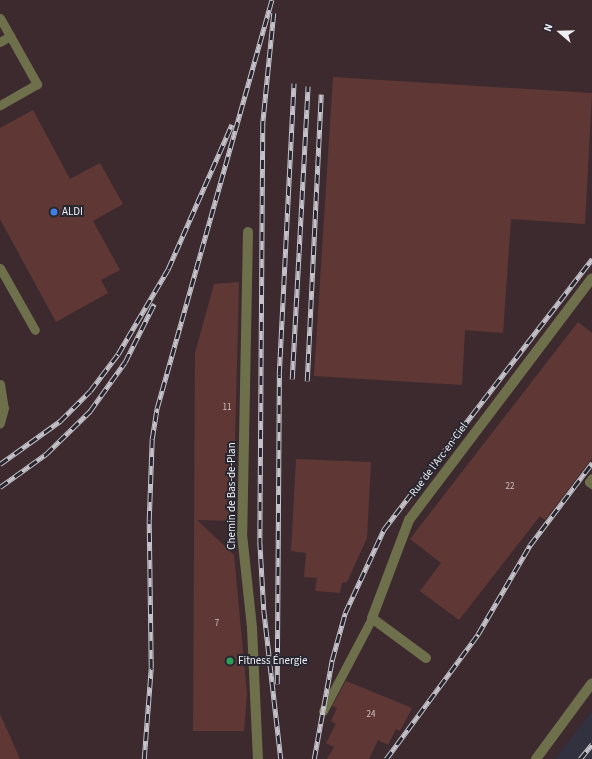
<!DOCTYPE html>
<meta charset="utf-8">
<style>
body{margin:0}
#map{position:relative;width:592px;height:759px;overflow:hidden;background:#282730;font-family:"Source Sans 3",sans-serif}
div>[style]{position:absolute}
.industrial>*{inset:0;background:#3d2a2f}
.built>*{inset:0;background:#32313f}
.building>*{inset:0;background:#5f3835}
.lane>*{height:9px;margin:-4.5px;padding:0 4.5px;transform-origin:4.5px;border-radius:4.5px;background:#6e6f4b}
.street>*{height:10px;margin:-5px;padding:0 5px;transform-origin:5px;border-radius:5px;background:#6e6f4b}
.rail>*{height:4.5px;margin-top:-2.25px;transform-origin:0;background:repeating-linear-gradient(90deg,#282730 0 9px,#c4c3ca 0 18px);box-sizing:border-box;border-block:1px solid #c4c3ca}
.dots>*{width:11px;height:11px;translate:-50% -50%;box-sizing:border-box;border:2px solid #282730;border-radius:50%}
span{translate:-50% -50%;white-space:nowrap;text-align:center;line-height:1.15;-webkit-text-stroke:4px #282730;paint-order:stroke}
.number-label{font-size:9px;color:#cbc0c4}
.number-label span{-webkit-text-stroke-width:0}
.poi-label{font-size:11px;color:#efeef4}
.left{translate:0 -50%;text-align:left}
.street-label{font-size:11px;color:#efeef4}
.north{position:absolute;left:540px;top:12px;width:40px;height:40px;-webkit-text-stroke:3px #282730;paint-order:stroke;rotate:290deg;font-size:11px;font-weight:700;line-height:16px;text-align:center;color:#efeef4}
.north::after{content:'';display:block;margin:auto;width:14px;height:18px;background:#efeef4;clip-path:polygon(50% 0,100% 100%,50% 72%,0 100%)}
</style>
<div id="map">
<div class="industrial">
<div style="clip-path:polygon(0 0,592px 0,592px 711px,555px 759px,0 759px)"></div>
</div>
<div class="built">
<div style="clip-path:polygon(592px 711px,592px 759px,555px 759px)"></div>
</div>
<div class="building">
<div style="clip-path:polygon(333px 77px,592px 93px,585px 224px,511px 219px,503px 333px,465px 330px,462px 385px,314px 376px)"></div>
<div style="clip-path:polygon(33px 110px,70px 179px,100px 163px,123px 204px,93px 221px,120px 270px,101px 280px,108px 293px,56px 322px,0 219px,0 128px)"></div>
<div style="clip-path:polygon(239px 282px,233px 521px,197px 520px,234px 555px,247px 694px,244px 731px,193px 731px,195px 353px,214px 284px)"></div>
<div style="clip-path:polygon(578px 322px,592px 333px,592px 458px,545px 520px,540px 516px,459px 620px,420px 591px,441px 563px,410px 539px)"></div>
<div style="clip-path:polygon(296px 459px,371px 462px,367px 538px,347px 582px,342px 583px,340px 593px,315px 591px,317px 578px,304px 577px,306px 553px,291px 551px)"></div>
<div style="clip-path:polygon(346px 681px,412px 708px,400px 731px,396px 729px,388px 745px,378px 740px,369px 759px,327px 759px,334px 747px,326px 743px,336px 724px,331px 721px,337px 708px,332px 706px)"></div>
<div style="clip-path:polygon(0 714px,20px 759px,0 759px)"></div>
</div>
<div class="lane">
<div style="left:0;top:18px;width:76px;rotate:60.7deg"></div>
<div style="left:37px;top:84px;width:43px;rotate:150.4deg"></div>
<div style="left:0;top:42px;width:12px;rotate:-31deg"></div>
<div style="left:0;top:268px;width:71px;rotate:60.6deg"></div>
<div style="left:0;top:384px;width:24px;rotate:81deg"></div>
<div style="left:4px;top:408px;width:16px;rotate:105deg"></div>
<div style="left:592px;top:478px;width:5px;rotate:127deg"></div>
<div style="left:589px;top:482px;width:4px;rotate:34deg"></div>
<div style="left:323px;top:711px;width:105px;rotate:-62.2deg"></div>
</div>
<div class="street">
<div style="left:248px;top:232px;width:302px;rotate:91.1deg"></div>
<div style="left:242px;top:534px;width:95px;rotate:83.9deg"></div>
<div style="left:252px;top:628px;width:131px;rotate:87.4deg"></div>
<div style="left:426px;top:658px;width:67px;rotate:-143.5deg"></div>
<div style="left:372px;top:618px;width:105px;rotate:-69.3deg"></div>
<div style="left:409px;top:520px;width:303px;rotate:-52.9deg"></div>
<div style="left:536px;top:759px;width:94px;rotate:-53.6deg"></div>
</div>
<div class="rail">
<div style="left:274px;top:13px;width:112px;rotate:95.7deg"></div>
<div style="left:263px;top:124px;width:417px;rotate:90.4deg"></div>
<div style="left:260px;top:541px;width:69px;rotate:86.7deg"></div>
<div style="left:264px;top:610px;width:150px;rotate:83.5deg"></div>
<div style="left:292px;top:379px;width:293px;rotate:-86.9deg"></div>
<div style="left:307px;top:381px;width:287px;rotate:-87.2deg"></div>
<div style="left:0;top:464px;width:74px;rotate:-35.6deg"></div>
<div style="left:60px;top:421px;width:42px;rotate:-45deg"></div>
<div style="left:90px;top:391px;width:46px;rotate:-52.9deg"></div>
<div style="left:118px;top:354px;width:99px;rotate:-59.5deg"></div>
<div style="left:168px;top:269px;width:158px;rotate:-66.2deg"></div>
<div style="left:0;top:487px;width:57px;rotate:-35.7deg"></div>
<div style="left:46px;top:454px;width:62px;rotate:-44.3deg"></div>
<div style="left:90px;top:411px;width:60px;rotate:-54.5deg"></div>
<div style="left:125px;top:362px;width:65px;rotate:-63.4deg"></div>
<div style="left:277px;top:684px;width:309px;rotate:-89.6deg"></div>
<div style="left:279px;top:375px;width:292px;rotate:-87.1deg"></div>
<div style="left:144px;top:759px;width:91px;rotate:-85.6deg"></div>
<div style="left:151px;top:668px;width:148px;rotate:-90.8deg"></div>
<div style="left:149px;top:520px;width:81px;rotate:-87.9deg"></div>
<div style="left:152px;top:439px;width:31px;rotate:-81deg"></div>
<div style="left:157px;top:408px;width:424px;rotate:-74.3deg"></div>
<div style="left:314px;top:759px;width:101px;rotate:-79.7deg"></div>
<div style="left:332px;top:660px;width:49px;rotate:-74.5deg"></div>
<div style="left:345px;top:613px;width:93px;rotate:-65.1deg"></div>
<div style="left:384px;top:529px;width:341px;rotate:-52.4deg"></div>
<div style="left:386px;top:759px;width:155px;rotate:-53.6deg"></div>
<div style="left:478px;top:634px;width:103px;rotate:-59.7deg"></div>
<div style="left:530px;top:545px;width:103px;rotate:-52.9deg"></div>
<div style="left:580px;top:759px;width:19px;rotate:-51deg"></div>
</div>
<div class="dots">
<div style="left:54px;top:212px;background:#3f7fe0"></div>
<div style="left:230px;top:661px;background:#2e9e5b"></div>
</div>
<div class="number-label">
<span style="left:227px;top:408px">11</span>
<span style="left:510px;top:487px">22</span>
<span style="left:217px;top:624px">7</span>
<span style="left:371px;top:715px">24</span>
</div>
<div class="poi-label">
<span class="left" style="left:62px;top:212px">ALDI</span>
<span class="left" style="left:238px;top:661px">Fitness Énergie</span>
</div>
<div class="street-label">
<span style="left:439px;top:460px;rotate:-53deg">Rue de l'Arc-en-Ciel</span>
<span style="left:232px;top:496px;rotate:-90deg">Chemin de Bas-de-Plan</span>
</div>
<div class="north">N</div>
</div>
